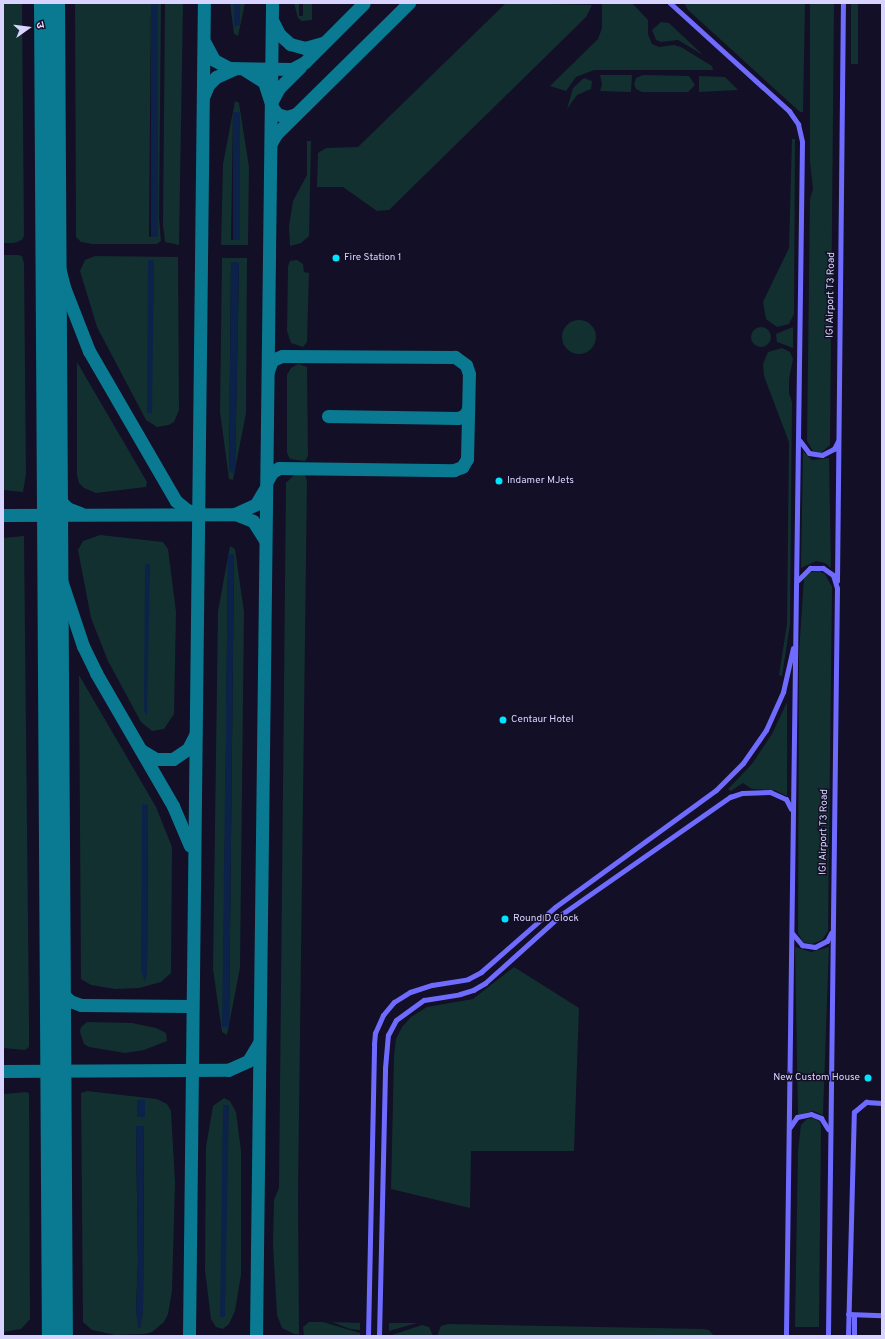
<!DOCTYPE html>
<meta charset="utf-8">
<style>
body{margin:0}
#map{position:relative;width:885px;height:1339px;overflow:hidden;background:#130f26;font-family:Overpass,"Noto Sans Devanagari",sans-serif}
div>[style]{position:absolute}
.green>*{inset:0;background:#12302f;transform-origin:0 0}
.round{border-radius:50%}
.water>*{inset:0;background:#0c2248;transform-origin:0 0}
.taxiway>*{height:13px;margin:-6.5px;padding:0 6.5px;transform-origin:6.5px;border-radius:6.5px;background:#0a7a92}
.runway>*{height:31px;margin:-15.5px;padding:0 15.5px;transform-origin:15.5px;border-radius:15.5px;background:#0a7a92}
.secondary>*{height:5px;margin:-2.5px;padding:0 2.5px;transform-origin:2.5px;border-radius:2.5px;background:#6f6bff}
.dots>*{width:11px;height:11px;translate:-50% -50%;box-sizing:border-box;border:2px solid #130f26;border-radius:50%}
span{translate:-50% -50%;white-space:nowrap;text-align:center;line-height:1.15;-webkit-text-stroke:3px #130f26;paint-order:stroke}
.poi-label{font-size:10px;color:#d9d4ff}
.left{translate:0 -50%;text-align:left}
.right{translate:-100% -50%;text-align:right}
.street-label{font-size:10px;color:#d9d4ff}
.frame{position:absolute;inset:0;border:4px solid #d9d4ff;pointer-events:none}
.north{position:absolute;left:8px;top:8px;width:40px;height:40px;-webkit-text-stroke:3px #130f26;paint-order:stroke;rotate:76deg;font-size:11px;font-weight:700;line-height:16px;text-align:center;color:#d9d4ff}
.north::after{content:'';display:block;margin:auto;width:14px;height:18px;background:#d9d4ff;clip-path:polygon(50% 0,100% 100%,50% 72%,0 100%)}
</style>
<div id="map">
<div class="green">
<div style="clip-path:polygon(3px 3px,22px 3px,24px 236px,22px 240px,14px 243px,3px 243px)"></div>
<div style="clip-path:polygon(75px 3px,151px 3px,149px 237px,155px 236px,158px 3px,161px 3px,159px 217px,161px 241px,157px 244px,92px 244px,81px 242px,76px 237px)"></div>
<div style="clip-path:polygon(165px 3px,183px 3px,179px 245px,165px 242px,163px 225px)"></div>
<div style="clip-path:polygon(230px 3px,234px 3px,234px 26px,239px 26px,240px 3px,245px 3px,238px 36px,234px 34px)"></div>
<div style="clip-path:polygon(294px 3px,299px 3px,299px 16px,303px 16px,303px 3px,312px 3px,312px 20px,302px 21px,298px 18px)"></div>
<div style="clip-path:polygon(506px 3px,592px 5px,586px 17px,389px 210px,377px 211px,343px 187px,317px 187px,318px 153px,326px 148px,358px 147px)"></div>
<div style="clip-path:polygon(602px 3px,632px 3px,648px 20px,648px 34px,652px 44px,659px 47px,674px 45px,681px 47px,712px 66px,713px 70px,594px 70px,576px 77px,566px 91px,550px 86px,598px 39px,602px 28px)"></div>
<div style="clip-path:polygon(684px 3px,805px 3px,803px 112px,800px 112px,688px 10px)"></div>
<div style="clip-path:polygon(810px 3px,834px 3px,830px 445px,821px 453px,813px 451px,807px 441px,810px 199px,813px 189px,810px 162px)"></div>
<div style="left:851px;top:3px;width:7px;height:61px"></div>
<div style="clip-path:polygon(661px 22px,669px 23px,703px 55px,678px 40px,661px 42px,656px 40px,652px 30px)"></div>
<div style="clip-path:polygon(632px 75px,631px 92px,600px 91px,602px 84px,600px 75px)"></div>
<div style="clip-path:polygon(643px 75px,689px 76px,695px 85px,688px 92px,642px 92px,636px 89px,634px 84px,636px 78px)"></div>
<div style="clip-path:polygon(699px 76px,725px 77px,738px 90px,699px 92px)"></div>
<div style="clip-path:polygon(584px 78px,592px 81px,591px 89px,577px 95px,567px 109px,573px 88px)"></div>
<div style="clip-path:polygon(evenodd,235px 101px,239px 103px,249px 167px,248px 245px,221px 245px,223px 164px,235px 101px,233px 112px,240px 112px,238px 240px,231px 240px,233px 112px)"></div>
<div style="clip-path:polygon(792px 139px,795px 139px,794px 314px,789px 324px,777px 327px,766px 319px,763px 302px,789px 248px)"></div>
<div style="clip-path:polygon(307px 141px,311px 141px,309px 236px,301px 243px,290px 246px,289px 226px,293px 201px,307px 175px)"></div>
<div style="clip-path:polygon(3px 255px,18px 255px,22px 256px,24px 263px,26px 474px,23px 492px,3px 490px)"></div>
<div style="clip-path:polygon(95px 256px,178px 257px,179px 410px,174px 422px,169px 425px,157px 427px,146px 420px,97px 327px,80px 271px,85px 260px)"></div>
<div style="clip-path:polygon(evenodd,222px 258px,247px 258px,246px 413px,233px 480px,229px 479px,220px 412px,222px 258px,231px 262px,239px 262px,235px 472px,229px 472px,231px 262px)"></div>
<div style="clip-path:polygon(297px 260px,303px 264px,304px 272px,309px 273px,307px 342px,303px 347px,291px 343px,287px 331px,288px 266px,290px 261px)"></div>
<div class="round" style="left:562px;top:320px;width:34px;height:34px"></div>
<div class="round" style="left:751px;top:327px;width:20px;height:20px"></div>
<div style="clip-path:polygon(793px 327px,793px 348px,777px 342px,776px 334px)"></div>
<div style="clip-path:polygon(782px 348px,790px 352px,793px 359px,789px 379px,789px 393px,792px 402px,790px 624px,782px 676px,779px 675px,787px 624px,789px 442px,764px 376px,763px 364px,768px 352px)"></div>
<div style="clip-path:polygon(77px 362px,147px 482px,146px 487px,96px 493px,84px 488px,79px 483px,77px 475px)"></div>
<div style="clip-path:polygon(298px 364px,307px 367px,308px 456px,305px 461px,290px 459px,287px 453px,287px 375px,291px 368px)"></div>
<div style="clip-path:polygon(803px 451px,812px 460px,829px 458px,831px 568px,825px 563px,816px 561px,801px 568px)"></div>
<div style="clip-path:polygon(294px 475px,305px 475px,307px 481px,298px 1195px,299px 1334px,294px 1334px,282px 1328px,277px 1315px,273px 1244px,274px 1200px,279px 1188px,286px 483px)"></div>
<div style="clip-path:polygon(100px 535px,163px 542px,168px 549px,176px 612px,174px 714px,164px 729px,152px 731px,141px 722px,108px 661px,91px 618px,78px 550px,83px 541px)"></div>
<div style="clip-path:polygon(24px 536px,29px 1021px,29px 1047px,25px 1050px,3px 1048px,3px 538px)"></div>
<div style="clip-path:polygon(evenodd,230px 546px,235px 549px,244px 612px,240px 968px,227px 1035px,222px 1032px,213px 969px,218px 611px,230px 546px,228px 554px,234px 554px,229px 1027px,223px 1027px,228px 554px)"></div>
<div style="clip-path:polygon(819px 571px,825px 574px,832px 587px,828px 931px,822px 940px,812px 944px,803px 942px,798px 933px,799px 653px,804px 578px,811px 572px)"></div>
<div style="clip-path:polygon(evenodd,79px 675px,156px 807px,172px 847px,171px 973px,161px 982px,139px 988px,115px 989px,91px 985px,81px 979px,79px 675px,148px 805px,147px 971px,145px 981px,148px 805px)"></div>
<div style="clip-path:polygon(787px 702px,787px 796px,774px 790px,752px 789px,743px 783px,731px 791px,728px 789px,752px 764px,772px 734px)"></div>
<div style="clip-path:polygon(795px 947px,811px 952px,829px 947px,823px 1115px,813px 1111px,798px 1115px)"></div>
<div style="clip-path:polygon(514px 967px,579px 1008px,574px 1151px,471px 1151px,470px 1208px,391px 1189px,394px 1056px,396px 1039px,402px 1027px,411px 1017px,427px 1007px,473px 999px)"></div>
<div style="clip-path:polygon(87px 1022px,132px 1023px,156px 1028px,166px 1033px,167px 1041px,144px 1050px,125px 1053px,89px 1047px,84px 1044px,80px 1032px,81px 1027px)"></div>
<div style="clip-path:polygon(evenodd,87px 1091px,157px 1099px,167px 1104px,171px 1111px,175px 1182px,172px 1291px,168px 1314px,164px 1322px,152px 1332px,145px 1334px,115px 1335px,92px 1330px,83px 1322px,81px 1093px,87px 1091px,144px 1126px,143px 1311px,140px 1328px,136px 1311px,138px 1262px,136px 1127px,144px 1126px)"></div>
<div style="clip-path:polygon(27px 1092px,29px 1094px,30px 1319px,21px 1329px,3px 1332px,3px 1094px)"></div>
<div style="clip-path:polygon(224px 1098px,230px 1101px,236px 1112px,241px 1151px,241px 1275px,235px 1311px,229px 1324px,223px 1329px,216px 1327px,211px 1319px,205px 1270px,206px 1147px,213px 1106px)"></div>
<div style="clip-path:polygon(813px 1118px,820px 1122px,821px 1127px,819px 1327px,795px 1327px,798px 1150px,801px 1125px,807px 1119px)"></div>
<div style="clip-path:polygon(309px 1322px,323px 1322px,360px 1333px,360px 1336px,304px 1336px,303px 1327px)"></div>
<div style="clip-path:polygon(332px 1322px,360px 1323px,360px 1330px,350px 1329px)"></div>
<div style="clip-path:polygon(389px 1323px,417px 1323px,389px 1331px)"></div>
<div style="clip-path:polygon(448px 1324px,703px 1329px,709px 1330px,714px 1336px,437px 1336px,441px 1326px)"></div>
<div style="clip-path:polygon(422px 1325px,429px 1327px,433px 1336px,389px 1336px)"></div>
</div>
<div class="water">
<div style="left:151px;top:3px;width:7px;height:234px"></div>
<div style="left:234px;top:3px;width:6px;height:23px"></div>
<div style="left:233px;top:112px;width:7px;height:128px"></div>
<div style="clip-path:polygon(148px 260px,154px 260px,152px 413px,147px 413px)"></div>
<div style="clip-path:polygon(231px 262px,239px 262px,235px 473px,229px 472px)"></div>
<div style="clip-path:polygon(228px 554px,234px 554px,229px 1027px,222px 1027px)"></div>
<div style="clip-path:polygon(145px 564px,150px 564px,147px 716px,144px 711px)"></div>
<div style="clip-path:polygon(142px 804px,148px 805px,147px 971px,145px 981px,141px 971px)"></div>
<div style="left:137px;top:1100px;width:8px;height:17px"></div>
<div style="clip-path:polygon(223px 1105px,229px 1105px,225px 1317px,220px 1317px)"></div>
<div style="clip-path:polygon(136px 1126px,144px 1126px,143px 1311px,140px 1329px,138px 1328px,136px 1311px,138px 1262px)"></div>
</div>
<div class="taxiway">
<div style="left:273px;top:22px;width:13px;rotate:63deg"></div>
<div style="left:279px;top:34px;width:15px;rotate:42deg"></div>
<div style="left:290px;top:44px;width:16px;rotate:15deg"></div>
<div style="left:305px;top:48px;width:19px;rotate:-16deg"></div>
<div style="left:205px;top:43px;width:19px;rotate:62deg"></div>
<div style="left:214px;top:60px;width:17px;rotate:28deg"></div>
<div style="left:229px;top:68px;width:63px;rotate:0.9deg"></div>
<div style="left:292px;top:69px;width:15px;rotate:-28deg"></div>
<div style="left:305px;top:62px;width:83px;rotate:-45deg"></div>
<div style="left:245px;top:70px;width:22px;rotate:32deg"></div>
<div style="left:264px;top:82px;width:26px;rotate:72deg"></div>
<div style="left:272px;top:107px;width:9px;rotate:54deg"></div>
<div style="left:277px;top:114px;width:10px;rotate:17deg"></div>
<div style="left:287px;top:117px;width:9px;rotate:-18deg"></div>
<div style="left:204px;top:95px;width:11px;rotate:-68deg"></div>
<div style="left:208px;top:85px;width:11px;rotate:-45deg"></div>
<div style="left:216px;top:77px;width:20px;rotate:-24deg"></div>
<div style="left:272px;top:101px;width:15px;rotate:-62deg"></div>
<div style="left:279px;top:88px;width:30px;rotate:-45deg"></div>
<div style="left:271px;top:143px;width:10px;rotate:-61deg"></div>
<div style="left:276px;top:134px;width:187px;rotate:-44.6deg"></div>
<div style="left:50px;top:202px;width:49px;rotate:84.2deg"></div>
<div style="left:55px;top:251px;width:37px;rotate:76deg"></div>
<div style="left:64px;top:287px;width:69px;rotate:68.7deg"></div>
<div style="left:89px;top:351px;width:173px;rotate:59.9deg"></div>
<div style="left:176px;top:501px;width:14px;rotate:39deg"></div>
<div style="left:187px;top:510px;width:11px;rotate:15deg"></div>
<div style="left:328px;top:416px;width:130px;rotate:0.9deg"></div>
<div style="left:458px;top:418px;width:8px;rotate:-23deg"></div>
<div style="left:465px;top:415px;width:7px;rotate:-63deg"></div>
<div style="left:52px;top:478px;width:21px;rotate:73deg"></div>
<div style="left:58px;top:498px;width:13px;rotate:48deg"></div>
<div style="left:67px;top:508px;width:14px;rotate:21deg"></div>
<div style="left:267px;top:481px;width:10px;rotate:-61deg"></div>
<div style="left:272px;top:472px;width:8px;rotate:-30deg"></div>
<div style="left:279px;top:468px;width:175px;rotate:0.7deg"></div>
<div style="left:454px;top:470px;width:9px;rotate:-21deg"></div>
<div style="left:462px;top:467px;width:9px;rotate:-58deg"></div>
<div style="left:467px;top:459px;width:85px;rotate:-88.7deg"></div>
<div style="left:469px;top:374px;width:9px;rotate:-108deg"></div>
<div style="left:466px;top:365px;width:14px;rotate:-144deg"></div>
<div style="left:455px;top:357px;width:173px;rotate:-179.7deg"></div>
<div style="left:282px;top:356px;width:11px;rotate:158deg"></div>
<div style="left:272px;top:360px;width:12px;rotate:110deg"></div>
<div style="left:52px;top:502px;width:79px;rotate:83.4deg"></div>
<div style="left:61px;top:580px;width:70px;rotate:71.6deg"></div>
<div style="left:83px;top:646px;width:30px;rotate:64deg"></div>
<div style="left:96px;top:673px;width:154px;rotate:59.9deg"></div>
<div style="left:173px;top:806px;width:43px;rotate:67deg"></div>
<div style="left:235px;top:514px;width:23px;rotate:-25deg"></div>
<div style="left:256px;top:504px;width:17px;rotate:-59deg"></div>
<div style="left:3px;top:515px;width:232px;rotate:-0.2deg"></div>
<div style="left:235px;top:514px;width:19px;rotate:21deg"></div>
<div style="left:253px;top:521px;width:22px;rotate:58deg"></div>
<div style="left:141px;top:750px;width:17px;rotate:31deg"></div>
<div style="left:156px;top:759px;width:17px"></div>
<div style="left:173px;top:759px;width:18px;rotate:-34deg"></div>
<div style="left:188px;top:749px;width:16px;rotate:-63deg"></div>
<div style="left:55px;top:972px;width:22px;rotate:72deg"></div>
<div style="left:62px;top:993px;width:11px;rotate:45deg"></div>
<div style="left:70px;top:1001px;width:12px;rotate:20deg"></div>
<div style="left:81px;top:1005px;width:111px;rotate:0.5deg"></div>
<div style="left:3px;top:1071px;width:225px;rotate:-0.3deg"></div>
<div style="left:228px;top:1070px;width:22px;rotate:-24deg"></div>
<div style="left:248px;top:1061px;width:21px;rotate:-59deg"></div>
<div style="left:57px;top:1320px;width:17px;rotate:73deg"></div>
<div style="left:189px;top:1336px;width:1333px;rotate:-89.36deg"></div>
<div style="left:256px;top:1336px;width:1333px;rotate:-89.31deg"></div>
</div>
<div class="runway">
<div style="left:49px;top:3px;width:1333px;rotate:89.66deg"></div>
</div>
<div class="secondary">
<div style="left:670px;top:3px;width:161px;rotate:42.2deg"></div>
<div style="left:789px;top:111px;width:16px;rotate:55deg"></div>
<div style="left:798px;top:124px;width:18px;rotate:77deg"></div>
<div style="left:802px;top:142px;width:1194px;rotate:90.77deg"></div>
<div style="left:800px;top:441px;width:15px;rotate:53deg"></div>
<div style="left:809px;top:453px;width:13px;rotate:9deg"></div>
<div style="left:822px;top:455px;width:13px;rotate:-27deg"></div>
<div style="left:834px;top:449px;width:9px;rotate:-63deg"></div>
<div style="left:798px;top:580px;width:17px;rotate:-45deg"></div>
<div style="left:810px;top:568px;width:13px"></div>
<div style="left:823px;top:568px;width:12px;rotate:35deg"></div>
<div style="left:833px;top:575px;width:14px;rotate:73deg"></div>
<div style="left:837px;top:588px;width:748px;rotate:90.69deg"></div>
<div style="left:837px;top:581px;width:578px;rotate:-89.41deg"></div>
<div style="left:792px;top:933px;width:16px;rotate:50deg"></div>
<div style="left:802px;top:945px;width:13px;rotate:9deg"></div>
<div style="left:815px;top:947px;width:13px;rotate:-27deg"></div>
<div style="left:827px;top:941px;width:9px;rotate:-63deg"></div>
<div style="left:790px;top:1127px;width:12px;rotate:-55deg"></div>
<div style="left:797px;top:1117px;width:14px;rotate:-12deg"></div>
<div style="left:811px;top:1114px;width:11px;rotate:22deg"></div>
<div style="left:821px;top:1118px;width:13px;rotate:58deg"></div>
<div style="left:848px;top:1314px;width:34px;rotate:2deg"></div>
<div style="left:368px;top:1336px;width:292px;rotate:-88.8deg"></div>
<div style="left:374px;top:1044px;width:11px;rotate:-85deg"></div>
<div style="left:375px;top:1033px;width:20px;rotate:-66deg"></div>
<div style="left:383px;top:1015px;width:17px;rotate:-50deg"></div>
<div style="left:394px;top:1002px;width:19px;rotate:-32deg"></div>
<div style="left:410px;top:992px;width:23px;rotate:-18deg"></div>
<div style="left:432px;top:985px;width:36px;rotate:-9deg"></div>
<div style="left:468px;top:979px;width:15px;rotate:-28deg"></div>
<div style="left:481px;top:972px;width:98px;rotate:-41.3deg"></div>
<div style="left:555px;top:907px;width:199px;rotate:-36deg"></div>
<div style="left:716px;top:790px;width:38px;rotate:-45deg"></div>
<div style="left:743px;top:763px;width:40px;rotate:-55.1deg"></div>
<div style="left:766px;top:730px;width:42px;rotate:-65.9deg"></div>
<div style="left:783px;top:692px;width:45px;rotate:-77.2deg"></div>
<div style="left:379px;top:1336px;width:268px;rotate:-88.7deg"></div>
<div style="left:385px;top:1068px;width:33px;rotate:-85deg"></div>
<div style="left:388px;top:1035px;width:17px;rotate:-62deg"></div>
<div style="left:396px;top:1020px;width:34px;rotate:-36deg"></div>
<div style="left:424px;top:1000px;width:36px;rotate:-9deg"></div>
<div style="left:460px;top:994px;width:14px;rotate:-17deg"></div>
<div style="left:473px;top:990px;width:14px;rotate:-30deg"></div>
<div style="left:485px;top:983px;width:103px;rotate:-41.9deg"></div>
<div style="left:562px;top:914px;width:205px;rotate:-34.9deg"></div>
<div style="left:730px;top:797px;width:13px;rotate:-18deg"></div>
<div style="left:742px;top:793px;width:28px;rotate:-2deg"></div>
<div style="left:770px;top:792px;width:17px;rotate:24deg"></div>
<div style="left:786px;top:799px;width:11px;rotate:63deg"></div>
<div style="left:848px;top:1336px;width:224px;rotate:-88.5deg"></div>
<div style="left:854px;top:1112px;width:16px;rotate:-40deg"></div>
<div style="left:866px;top:1102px;width:16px;rotate:4deg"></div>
<div style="left:854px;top:1336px;width:20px;rotate:-90deg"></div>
</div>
<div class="dots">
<div style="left:336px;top:258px;background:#00e5ff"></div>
<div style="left:499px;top:481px;background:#00e5ff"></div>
<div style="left:503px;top:720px;background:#00e5ff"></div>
<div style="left:505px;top:919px;background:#00e5ff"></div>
<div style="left:868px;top:1078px;background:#00e5ff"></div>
</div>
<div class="poi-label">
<span class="left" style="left:344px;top:258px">Fire Station 1</span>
<span class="left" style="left:507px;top:481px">Indamer MJets</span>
<span class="left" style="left:511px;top:720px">Centaur Hotel</span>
<span class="left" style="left:513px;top:919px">Round D Clock</span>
<span class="right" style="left:860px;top:1078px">New Custom House</span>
</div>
<div class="street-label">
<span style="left:831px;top:295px;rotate:-89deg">IGI Airport T3 Road</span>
<span style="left:824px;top:832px;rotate:-89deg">IGI Airport T3 Road</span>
</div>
<div class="frame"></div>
<div class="north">उ</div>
</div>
